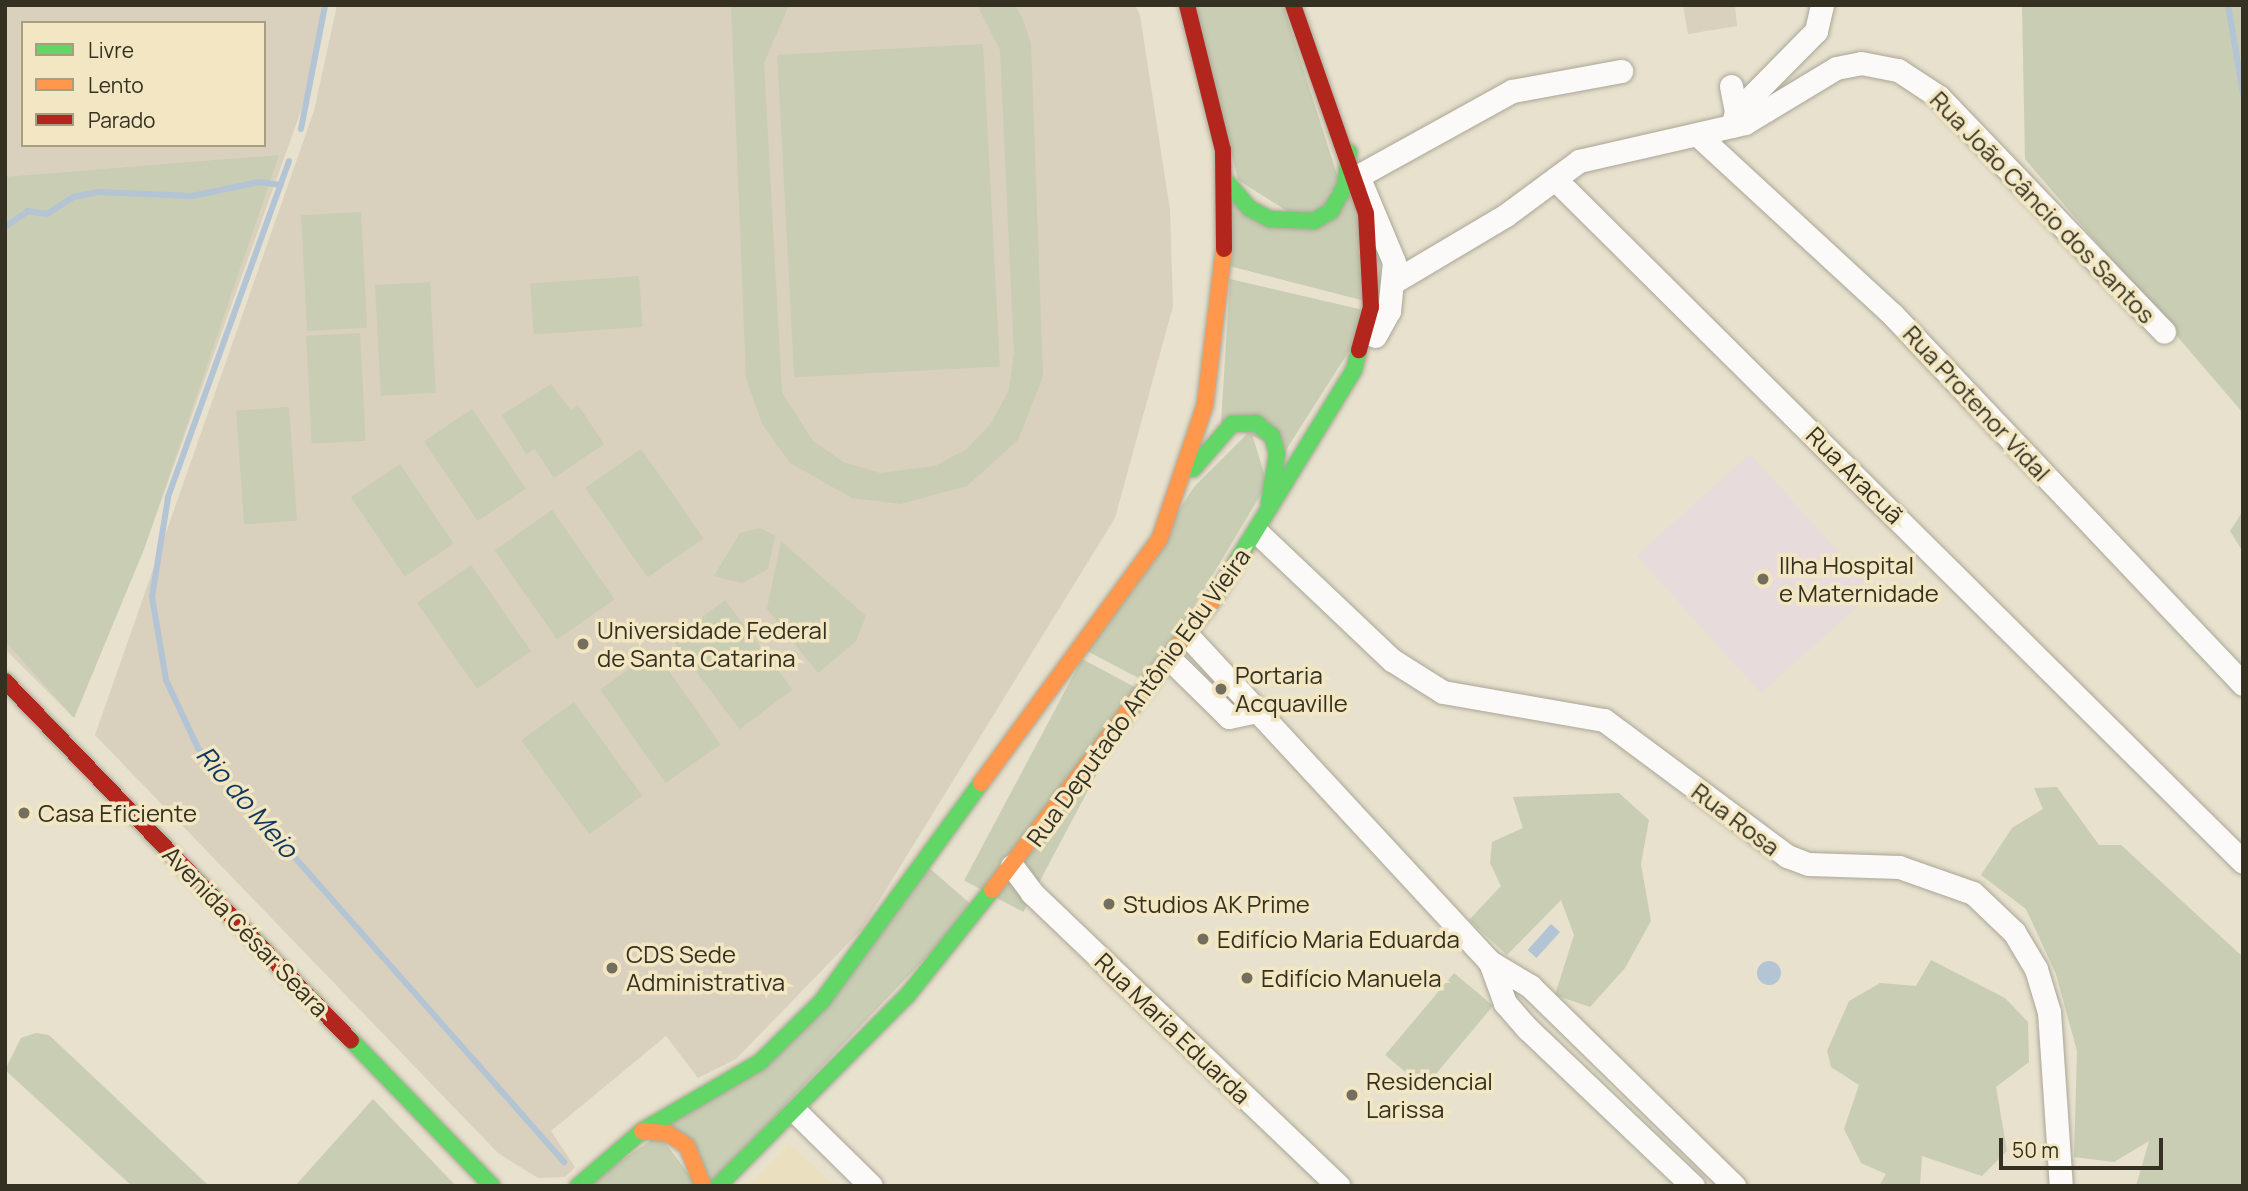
<!DOCTYPE html>
<meta charset="utf-8">
<style>
body{margin:0}
#map{position:relative;width:2248px;height:1191px;overflow:hidden;background:#e7e1cd;font-family:Manrope,sans-serif}
div>[style]{position:absolute}
.built>*{inset:0;background:#eae0bf}
.education>*{inset:0;background:#d9d0bd}
.medical>*{inset:0;background:#e8dbdb;transform-origin:0 0}
.green>*{inset:0;background:#c8cdb3;transform-origin:0 0}
.water>*{inset:0;background:#b3c4d5;transform-origin:0 0}
.round{border-radius:50%}
.stream>*{height:6px;margin:-3px;padding:0 3px;transform-origin:3px;border-radius:3px;background:#b3c4d5}
.roads{filter:drop-shadow(0 0 2px #aaa696) drop-shadow(0 0 2px #aaa696)}
.street>*{height:23px;margin:-11.5px;padding:0 11.5px;transform-origin:11.5px;border-radius:11.5px;background:#fbfaf8}
.fast>*{height:16px;margin:-8px;padding:0 8px;transform-origin:8px;border-radius:8px;background:#63d668}
.slow>*{height:16px;margin:-8px;padding:0 8px;transform-origin:8px;border-radius:8px;background:#ff974d}
.jam>*{height:16px;margin:-8px;padding:0 8px;transform-origin:8px;border-radius:8px;background:#b3261e}
.dots>*{width:19px;height:19px;translate:-50% -50%;box-sizing:border-box;border:4px solid #f2e7c2;border-radius:50%}
span{translate:-50% -50%;white-space:nowrap;text-align:center;line-height:1.15;-webkit-text-stroke:7px #f2e7c2;paint-order:stroke}
.street-label{font-size:24px;color:#343022}
.poi-label{font-size:24px;color:#343022}
.left{translate:0 -50%;text-align:left}
.water-label{font-size:26px;color:#0e355e;font-style:italic}
.frame{position:absolute;inset:0;border:7px solid #343022;pointer-events:none}
.legend{position:absolute;left:21px;top:21px;width:245px;height:126px;box-sizing:border-box;background:#f2e7c2;border:2px solid #a69e82;margin:0;padding:9px 12px;list-style:none;font-size:21px;color:#343022}
.legend li{display:flex;align-items:center;gap:14px;height:35px}
.legend b{width:35px;border:2px solid #a69e82}
.scale{position:absolute;left:1999px;top:1138px;width:164px;height:32px;box-sizing:border-box;border:4px solid #343022;border-top:0;padding-left:9px;font-size:21px;line-height:24px;white-space:nowrap;color:#343022;-webkit-text-stroke:5px #f2e7c2;paint-order:stroke}
</style>
<div id="map">
<div class="built">
<div style="clip-path:polygon(789px 1144px,835px 1186px,749px 1186px)"></div>
</div>
<div class="education">
<div style="clip-path:polygon(evenodd,5px 5px,324px 5px,302px 108px,144px 549px,74px 718px,5px 649px,5px 5px,23px 23px,264px 23px,264px 145px,23px 145px,23px 23px)"></div>
<div style="clip-path:polygon(337px 5px,1135px 5px,1140px 15px,1170px 210px,1173px 306px,1115px 518px,861px 930px,736px 1059px,698px 1078px,666px 1036px,551px 1131px,575px 1167px,565px 1177px,538px 1178px,498px 1153px,95px 735px,314px 111px)"></div>
<div style="clip-path:polygon(1683px 5px,1735px 5px,1737px 26px,1688px 34px)"></div>
</div>
<div class="medical">
<div style="left:1750px;top:454px;width:185px;height:152px;rotate:48deg"></div>
</div>
<div class="green">
<div style="clip-path:polygon(731px 5px,789px 5px,764px 63px,782px 392px,812px 440px,843px 462px,880px 473px,935px 466px,967px 449px,992px 422px,1009px 390px,1014px 353px,1000px 50px,977px 5px,1015px 5px,1023px 20px,1031px 44px,1043px 376px,1018px 440px,967px 486px,900px 504px,852px 498px,790px 463px,762px 424px,746px 378px)"></div>
<div style="clip-path:polygon(1195px 5px,1283px 5px,1340px 184px,1298px 218px,1238px 180px)"></div>
<div style="clip-path:polygon(2022px 5px,2243px 5px,2243px 413px,2025px 159px)"></div>
<div style="left:983px;top:44px;width:323px;height:206px;rotate:87deg"></div>
<div style="clip-path:polygon(279px 155px,144px 549px,74px 718px,5px 641px,5px 177px)"></div>
<div style="clip-path:polygon(1355px 181px,1365px 301px,1229px 266px,1231px 195px,1267px 225px)"></div>
<div style="left:361px;top:212px;width:116px;height:60px;rotate:87deg"></div>
<div style="left:639px;top:276px;width:51px;height:109px;rotate:86deg"></div>
<div style="clip-path:polygon(1230px 279px,1363px 310px,1356px 340px,1286px 450px,1221px 423px)"></div>
<div style="left:430px;top:282px;width:111px;height:55px;rotate:87deg"></div>
<div style="left:360px;top:333px;width:108px;height:54px;rotate:87deg"></div>
<div style="clip-path:polygon(551px 384px,571px 410px,578px 405px,604px 444px,554px 478px,535px 449px,526px 454px,502px 415px)"></div>
<div style="left:289px;top:407px;width:114px;height:53px;rotate:86deg"></div>
<div style="left:472px;top:409px;width:96px;height:58px;rotate:56deg"></div>
<div style="clip-path:polygon(1251px 430px,1267px 484px,1148px 683px,1087px 651px,1194px 487px)"></div>
<div style="left:641px;top:449px;width:109px;height:68px;rotate:55deg"></div>
<div style="left:400px;top:464px;width:96px;height:59px;rotate:56deg"></div>
<div style="left:552px;top:510px;width:109px;height:70px;rotate:55deg"></div>
<div style="clip-path:polygon(2243px 511px,2243px 552px,2230px 531px)"></div>
<div style="clip-path:polygon(760px 528px,775px 536px,768px 569px,742px 583px,714px 576px,740px 533px)"></div>
<div style="clip-path:polygon(781px 541px,866px 616px,856px 641px,818px 673px,767px 609px)"></div>
<div style="left:471px;top:565px;width:105px;height:66px;rotate:55deg"></div>
<div style="left:725px;top:600px;width:112px;height:66px;rotate:53deg"></div>
<div style="left:655px;top:651px;width:114px;height:67px;rotate:55deg"></div>
<div style="left:1082px;top:659px;width:67px;height:251px;rotate:28deg"></div>
<div style="left:574px;top:702px;width:116px;height:65px;rotate:54deg"></div>
<div style="clip-path:polygon(2057px 787px,2099px 845px,2121px 845px,2243px 957px,2243px 1186px,2136px 1186px,2149px 1141px,2114px 1162px,2074px 1157px,2077px 1051px,2056px 974px,2026px 909px,1981px 875px,2012px 828px,2043px 809px,2034px 788px)"></div>
<div style="clip-path:polygon(1619px 793px,1649px 820px,1641px 864px,1651px 921px,1625px 968px,1590px 1007px,1555px 995px,1574px 935px,1561px 900px,1507px 955px,1469px 920px,1501px 886px,1490px 863px,1492px 842px,1523px 828px,1513px 797px)"></div>
<div style="clip-path:polygon(927px 866px,974px 907px,709px 1185px,661px 1126px,756px 1073px)"></div>
<div style="clip-path:polygon(1931px 960px,2005px 998px,2028px 1022px,2029px 1062px,1996px 1087px,2007px 1151px,1982px 1176px,1922px 1156px,1920px 1186px,1879px 1186px,1886px 1174px,1861px 1163px,1844px 1129px,1859px 1085px,1831px 1067px,1827px 1051px,1849px 1001px,1880px 983px,1916px 986px)"></div>
<div style="left:1454px;top:973px;width:51px;height:107px;rotate:40deg"></div>
<div style="clip-path:polygon(36px 1033px,49px 1035px,209px 1186px,132px 1186px,5px 1070px,21px 1038px)"></div>
<div style="clip-path:polygon(373px 1099px,456px 1186px,295px 1186px)"></div>
<div style="clip-path:polygon(659px 1135px,698px 1186px,584px 1186px)"></div>
</div>
<div class="water">
<div style="left:1551px;top:924px;width:12px;height:35px;rotate:42deg"></div>
<div class="round" style="left:1757px;top:961px;width:24px;height:24px"></div>
</div>
<div class="stream">
<div style="left:2228px;top:5px;width:90px;rotate:80.4deg"></div>
<div style="left:301px;top:129px;width:126px;rotate:-79deg"></div>
<div style="left:289px;top:161px;width:358px;rotate:109.8deg"></div>
<div style="left:168px;top:498px;width:100px;rotate:99.2deg"></div>
<div style="left:152px;top:597px;width:84px;rotate:80.4deg"></div>
<div style="left:166px;top:680px;width:75px;rotate:64.8deg"></div>
<div style="left:198px;top:748px;width:553px;rotate:48.52deg"></div>
<div style="left:5px;top:227px;width:28px;rotate:-35deg"></div>
<div style="left:28px;top:211px;width:19px;rotate:9deg"></div>
<div style="left:47px;top:214px;width:31px;rotate:-33deg"></div>
<div style="left:73px;top:197px;width:26px;rotate:-11deg"></div>
<div style="left:99px;top:192px;width:93px;rotate:2.5deg"></div>
<div style="left:192px;top:196px;width:68px;rotate:-11.8deg"></div>
<div style="left:259px;top:182px;width:22px;rotate:8deg"></div>
</div>
<div class="roads">
<div class="street">
<div style="left:1731px;top:86px;width:26px;rotate:79deg"></div>
<div style="left:1732px;top:126px;width:15px;rotate:-74deg"></div>
<div style="left:1736px;top:112px;width:114px;rotate:-45.4deg"></div>
<div style="left:1816px;top:31px;width:27px;rotate:-77deg"></div>
<div style="left:1699px;top:136px;width:263px;rotate:42.7deg"></div>
<div style="left:1892px;top:314px;width:510px;rotate:46.51deg"></div>
<div style="left:1555px;top:179px;width:969px;rotate:44.79deg"></div>
<div style="left:1395px;top:281px;width:129px;rotate:-30.7deg"></div>
<div style="left:1506px;top:215px;width:91px;rotate:-36.5deg"></div>
<div style="left:1579px;top:161px;width:170px;rotate:-12.9deg"></div>
<div style="left:1745px;top:123px;width:106px;rotate:-31.1deg"></div>
<div style="left:1836px;top:68px;width:25px;rotate:-11deg"></div>
<div style="left:1861px;top:63px;width:38px;rotate:11deg"></div>
<div style="left:1898px;top:70px;width:49px;rotate:33.4deg"></div>
<div style="left:1939px;top:97px;width:325px;rotate:46.2deg"></div>
<div style="left:1375px;top:336px;width:29px;rotate:-61deg"></div>
<div style="left:1389px;top:311px;width:49px;rotate:-84.2deg"></div>
<div style="left:1394px;top:262px;width:93px;rotate:-112.7deg"></div>
<div style="left:1358px;top:176px;width:176px;rotate:-28.9deg"></div>
<div style="left:1512px;top:91px;width:111px;rotate:-10.4deg"></div>
<div style="left:1258px;top:533px;width:185px;rotate:43.5deg"></div>
<div style="left:1392px;top:660px;width:60px;rotate:32.1deg"></div>
<div style="left:1443px;top:692px;width:163px;rotate:9.9deg"></div>
<div style="left:1604px;top:720px;width:228px;rotate:36.6deg"></div>
<div style="left:1787px;top:856px;width:22px;rotate:21deg"></div>
<div style="left:1808px;top:864px;width:91px;rotate:1.9deg"></div>
<div style="left:1899px;top:867px;width:78px;rotate:19.4deg"></div>
<div style="left:1973px;top:893px;width:57px;rotate:43.6deg"></div>
<div style="left:2014px;top:932px;width:43px;rotate:59.3deg"></div>
<div style="left:2036px;top:969px;width:45px;rotate:73.2deg"></div>
<div style="left:2049px;top:1012px;width:174px;rotate:86.1deg"></div>
<div style="left:1188px;top:636px;width:444px;rotate:47.2deg"></div>
<div style="left:1490px;top:962px;width:47px;rotate:31deg"></div>
<div style="left:1530px;top:986px;width:286px;rotate:44.4deg"></div>
<div style="left:1171px;top:660px;width:81px;rotate:44.5deg"></div>
<div style="left:1229px;top:717px;width:24px;rotate:-12deg"></div>
<div style="left:1012px;top:866px;width:34px;rotate:53deg"></div>
<div style="left:1032px;top:893px;width:424px;rotate:43.7deg"></div>
<div style="left:1490px;top:962px;width:44px;rotate:69.9deg"></div>
<div style="left:1505px;top:1003px;width:35px;rotate:49deg"></div>
<div style="left:1528px;top:1029px;width:228px;rotate:43.6deg"></div>
<div style="left:796px;top:1112px;width:105px;rotate:44.6deg"></div>
</div>
<div class="fast">
<div style="left:1225px;top:180px;width:37px;rotate:49deg"></div>
<div style="left:1249px;top:208px;width:24px;rotate:28deg"></div>
<div style="left:1270px;top:219px;width:44px;rotate:2.6deg"></div>
<div style="left:1314px;top:221px;width:20px;rotate:-30deg"></div>
<div style="left:1331px;top:211px;width:29px;rotate:-61deg"></div>
<div style="left:1345px;top:186px;width:34px;rotate:-83deg"></div>
<div style="left:1193px;top:469px;width:60px;rotate:-49.1deg"></div>
<div style="left:1232px;top:424px;width:24px;rotate:-2deg"></div>
<div style="left:1256px;top:423px;width:21px;rotate:39deg"></div>
<div style="left:1272px;top:436px;width:19px;rotate:74deg"></div>
<div style="left:1277px;top:454px;width:50px;rotate:99.3deg"></div>
<div style="left:1213px;top:600px;width:270px;rotate:-58.5deg"></div>
<div style="left:1354px;top:370px;width:21px;rotate:-76deg"></div>
<div style="left:351px;top:1040px;width:203px;rotate:46deg"></div>
<div style="left:578px;top:1186px;width:84px;rotate:-40.7deg"></div>
<div style="left:642px;top:1131px;width:137px;rotate:-30.3deg"></div>
<div style="left:760px;top:1062px;width:87px;rotate:-44.5deg"></div>
<div style="left:822px;top:1001px;width:270px;rotate:-53.9deg"></div>
<div style="left:718px;top:1186px;width:268px;rotate:-45.2deg"></div>
<div style="left:907px;top:996px;width:136px;rotate:-51.3deg"></div>
</div>
<div class="slow">
<div style="left:981px;top:783px;width:303px;rotate:-53.8deg"></div>
<div style="left:1160px;top:538px;width:140px;rotate:-71.3deg"></div>
<div style="left:1205px;top:405px;width:157px;rotate:-83.1deg"></div>
<div style="left:992px;top:890px;width:365px;rotate:-52.7deg"></div>
<div style="left:642px;top:1131px;width:25px;rotate:5deg"></div>
<div style="left:667px;top:1133px;width:24px;rotate:33deg"></div>
<div style="left:687px;top:1146px;width:43px;rotate:68.2deg"></div>
</div>
<div class="jam">
<div style="left:1187px;top:5px;width:149px;rotate:76.1deg"></div>
<div style="left:1223px;top:150px;width:99px;rotate:89.4deg"></div>
<div style="left:1293px;top:5px;width:220px;rotate:70.7deg"></div>
<div style="left:1366px;top:213px;width:94px;rotate:87deg"></div>
<div style="left:1371px;top:307px;width:45px;rotate:105.6deg"></div>
<div style="left:5px;top:681px;width:499px;rotate:46.1deg"></div>
</div>
</div>
<div class="dots">
<div style="left:1763px;top:579px;background:#736e5e"></div>
<div style="left:583px;top:644px;background:#736e5e"></div>
<div style="left:1221px;top:689px;background:#736e5e"></div>
<div style="left:24px;top:813px;background:#736e5e"></div>
<div style="left:1109px;top:904px;background:#736e5e"></div>
<div style="left:1203px;top:939px;background:#736e5e"></div>
<div style="left:612px;top:968px;background:#736e5e"></div>
<div style="left:1247px;top:978px;background:#736e5e"></div>
<div style="left:1352px;top:1095px;background:#736e5e"></div>
</div>
<div class="street-label">
<span style="left:2043px;top:207px;rotate:46deg">Rua João Câncio dos Santos</span>
<span style="left:1977px;top:403px;rotate:47deg">Rua Protenor Vidal</span>
<span style="left:1855px;top:475px;rotate:45deg">Rua Aracuã</span>
<span style="left:1138px;top:697px;rotate:-54deg">Rua Deputado Antônio Edu Vieira</span>
<span style="left:1736px;top:819px;rotate:37deg">Rua Rosa</span>
<span style="left:246px;top:931px;rotate:46deg">Avenida César Seara</span>
<span style="left:1173px;top:1028px;rotate:44deg">Rua Maria Eduarda</span>
</div>
<div class="poi-label">
<span class="left" style="left:1779px;top:579px">Ilha Hospital<br>e Maternidade</span>
<span class="left" style="left:597px;top:644px">Universidade Federal<br>de Santa Catarina</span>
<span class="left" style="left:1235px;top:689px">Portaria<br>Acquaville</span>
<span class="left" style="left:38px;top:813px">Casa Eficiente</span>
<span class="left" style="left:1123px;top:904px">Studios AK Prime</span>
<span class="left" style="left:1217px;top:939px">Edifício Maria Eduarda</span>
<span class="left" style="left:626px;top:968px">CDS Sede<br>Administrativa</span>
<span class="left" style="left:1261px;top:978px">Edifício Manuela</span>
<span class="left" style="left:1366px;top:1095px">Residencial<br>Larissa</span>
</div>
<div class="water-label">
<span style="left:247px;top:802px;rotate:49deg">Rio do Meio</span>
</div>
<div class="frame"></div>
<ul class="legend">
<li><b style="height:9px;background:#63d668"></b>Livre</li>
<li><b style="height:9px;background:#ff974d"></b>Lento</li>
<li><b style="height:9px;background:#b3261e"></b>Parado</li>
</ul>
<div class="scale">50 m</div>
</div>
